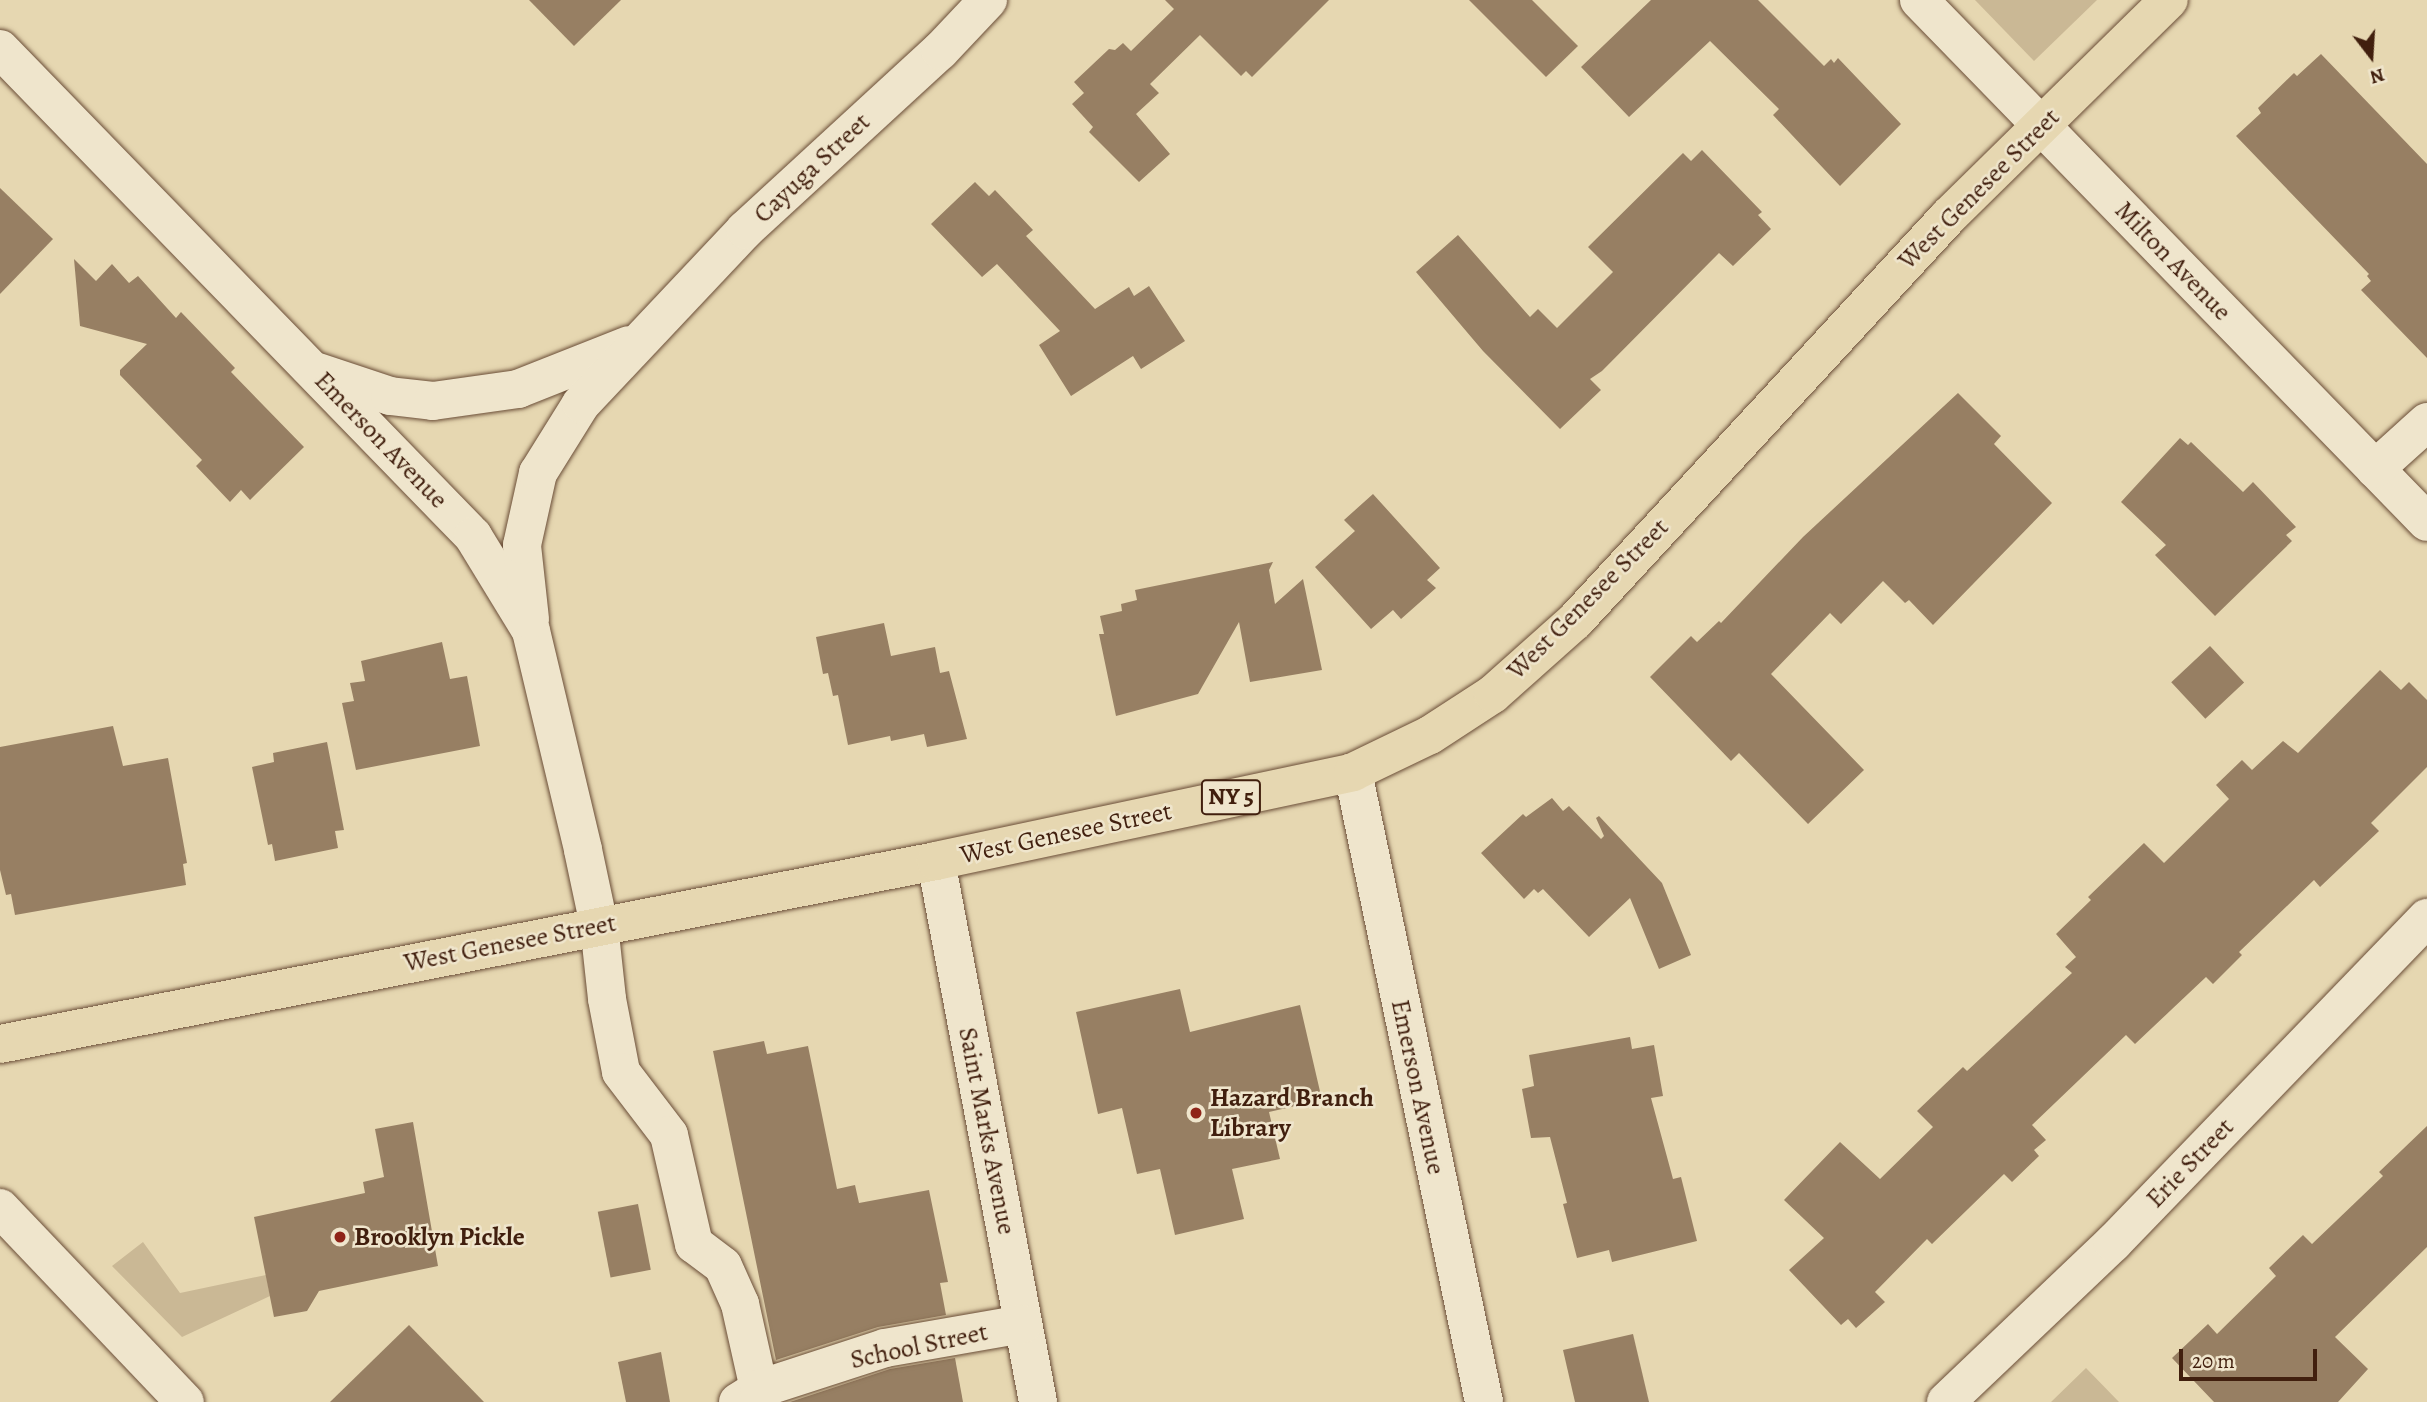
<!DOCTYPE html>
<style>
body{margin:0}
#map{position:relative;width:2427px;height:1402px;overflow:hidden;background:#e6d7b1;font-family:Alegreya,serif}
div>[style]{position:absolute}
.green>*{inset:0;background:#cab895}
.building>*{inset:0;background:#977f63;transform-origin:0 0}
.roads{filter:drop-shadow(0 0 2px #6a4d37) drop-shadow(0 0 2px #6a4d37)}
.minor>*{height:38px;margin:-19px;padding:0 19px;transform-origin:19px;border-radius:19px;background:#efe5cc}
.major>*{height:38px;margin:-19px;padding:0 19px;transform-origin:19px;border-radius:19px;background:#e6d7b1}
.dots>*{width:19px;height:19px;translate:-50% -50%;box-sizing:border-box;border:4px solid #efe5cc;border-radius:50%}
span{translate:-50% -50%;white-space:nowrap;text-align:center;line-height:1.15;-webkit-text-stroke:5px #efe5cc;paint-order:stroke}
.shield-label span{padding:2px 5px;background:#efe5cc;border:2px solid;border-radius:5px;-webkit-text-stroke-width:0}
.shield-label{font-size:24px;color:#411f0e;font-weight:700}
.street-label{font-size:26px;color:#411f0e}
.poi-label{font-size:26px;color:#411f0e;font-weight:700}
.left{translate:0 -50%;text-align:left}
.north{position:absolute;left:2336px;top:21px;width:70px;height:70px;-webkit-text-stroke:5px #efe5cc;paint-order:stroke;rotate:163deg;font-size:19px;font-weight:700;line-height:28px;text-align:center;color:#411f0e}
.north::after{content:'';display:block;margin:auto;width:24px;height:32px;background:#411f0e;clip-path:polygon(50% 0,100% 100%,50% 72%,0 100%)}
.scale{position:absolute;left:2179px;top:1349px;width:138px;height:32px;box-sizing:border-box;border:4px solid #411f0e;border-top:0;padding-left:9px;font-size:21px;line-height:24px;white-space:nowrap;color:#411f0e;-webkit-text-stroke:5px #efe5cc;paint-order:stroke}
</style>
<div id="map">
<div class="green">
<div style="clip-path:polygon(1975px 0,2097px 0,2034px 61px)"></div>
<div style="clip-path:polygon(143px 1242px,180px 1293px,266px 1275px,270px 1296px,182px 1337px,112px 1266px)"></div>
<div style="clip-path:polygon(2086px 1368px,2119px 1402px,2050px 1402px,2051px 1402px)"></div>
</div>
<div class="building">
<div style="clip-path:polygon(529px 0,621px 0,574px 46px)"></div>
<div style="clip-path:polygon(1165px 0,1329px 0,1252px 77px,1246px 71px,1241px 76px,1200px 35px,1150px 84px,1159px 93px,1136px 114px,1170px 154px,1139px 182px,1089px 132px,1093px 127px,1072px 104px,1084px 93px,1074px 82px,1109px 49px,1115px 50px,1123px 43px,1131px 51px,1174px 9px)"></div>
<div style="clip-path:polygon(1469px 0,1532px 0,1578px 46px,1546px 77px)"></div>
<div style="clip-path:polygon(1651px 0,1758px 0,1824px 66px,1831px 59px,1834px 63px,1838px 58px,1901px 124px,1840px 186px,1773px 115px,1779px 109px,1710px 41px,1629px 117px,1581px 67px)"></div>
<div style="clip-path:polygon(2321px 54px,2427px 164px,2427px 358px,2361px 290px,2371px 281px,2367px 276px,2369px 274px,2236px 136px,2261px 113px,2258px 108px,2294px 73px,2297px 76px)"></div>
<div style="clip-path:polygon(1702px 150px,1762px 212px,1758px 215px,1771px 229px,1733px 266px,1719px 253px,1602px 371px,1590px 379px,1601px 390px,1560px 429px,1483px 351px,1416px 272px,1458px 235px,1530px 317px,1538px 309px,1557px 328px,1613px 272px,1588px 247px,1683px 153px,1691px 161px)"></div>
<div style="clip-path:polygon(975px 182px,989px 196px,995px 190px,1033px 230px,1026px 236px,1095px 309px,1129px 287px,1134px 296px,1149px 286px,1185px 341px,1141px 369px,1133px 356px,1071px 396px,1039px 345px,1060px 331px,997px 264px,982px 277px,931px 224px)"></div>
<div style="clip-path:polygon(0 188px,53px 239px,0 294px)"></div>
<div style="clip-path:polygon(74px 259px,96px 281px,112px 264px,129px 283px,138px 276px,176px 318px,181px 312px,235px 368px,231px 372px,304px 447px,250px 500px,241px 490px,230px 502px,196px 466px,202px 460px,120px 375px,120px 370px,147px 344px,80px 326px)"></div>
<div style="clip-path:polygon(1958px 393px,2001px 436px,1994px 444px,2052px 503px,1933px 625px,1909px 600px,1905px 603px,1883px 581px,1841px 624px,1830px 613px,1771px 674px,1864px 770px,1808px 824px,1739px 753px,1731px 761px,1650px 677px,1691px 636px,1697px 642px,1719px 621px,1721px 623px,1803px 537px)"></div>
<div style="clip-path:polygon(2180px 438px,2188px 445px,2191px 442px,2243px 492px,2253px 482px,2296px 527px,2286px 535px,2292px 541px,2215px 616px,2155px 555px,2166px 545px,2121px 502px)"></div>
<div style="clip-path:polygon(1373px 494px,1440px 568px,1427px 580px,1436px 588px,1401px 619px,1393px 610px,1371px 629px,1315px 567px,1355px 531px,1344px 520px)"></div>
<div style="clip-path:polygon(1273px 562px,1269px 570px,1275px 604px,1303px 579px,1322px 670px,1250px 682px,1239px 622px,1198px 694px,1116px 716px,1099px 634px,1104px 634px,1100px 616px,1122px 611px,1121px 604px,1137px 600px,1135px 590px)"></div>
<div style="clip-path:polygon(884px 623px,891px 656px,935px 647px,940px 673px,949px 671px,967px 739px,927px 747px,924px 734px,891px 741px,890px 736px,848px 745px,838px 695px,833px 696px,828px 673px,823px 674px,816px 637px)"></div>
<div style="clip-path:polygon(442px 642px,450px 679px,467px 676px,480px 746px,356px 770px,342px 703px,354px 701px,350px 683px,365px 681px,361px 661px)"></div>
<div style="left:2210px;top:646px;width:50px;height:53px;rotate:47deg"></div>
<div style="clip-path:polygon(2380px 670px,2401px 690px,2409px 682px,2427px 700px,2427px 767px,2371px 823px,2379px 831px,2320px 887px,2314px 880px,2239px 952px,2242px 955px,2213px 984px,2206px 977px,2135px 1044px,2126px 1035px,2032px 1125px,2046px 1140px,2034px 1150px,2039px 1156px,2012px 1182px,2004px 1174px,1932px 1244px,1927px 1239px,1875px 1292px,1885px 1302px,1856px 1328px,1848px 1319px,1841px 1325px,1789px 1270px,1824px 1238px,1784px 1200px,1840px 1142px,1880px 1179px,1933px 1127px,1917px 1111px,1963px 1067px,1967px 1071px,2072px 973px,2065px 967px,2076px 957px,2056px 934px,2091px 900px,2088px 897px,2144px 843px,2164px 863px,2229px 799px,2216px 785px,2242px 760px,2252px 770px,2283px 741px,2298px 753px)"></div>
<div style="clip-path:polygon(113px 726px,123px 766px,168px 758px,187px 863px,183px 864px,186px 885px,15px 915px,11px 894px,6px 895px,0 870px,0 747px)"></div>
<div style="clip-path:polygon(327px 742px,344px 830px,335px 831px,338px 848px,275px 861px,272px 844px,268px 845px,252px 767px,274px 762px,273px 753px)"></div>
<div style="clip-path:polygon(1552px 798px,1563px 811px,1569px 806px,1601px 839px,1604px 836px,1596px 818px,1599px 816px,1662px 883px,1691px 955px,1659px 969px,1630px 898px,1589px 937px,1543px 889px,1538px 893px,1534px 889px,1524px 899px,1481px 853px,1523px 814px,1526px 817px)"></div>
<div style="clip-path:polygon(1180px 989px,1190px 1032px,1300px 1005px,1322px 1100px,1269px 1112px,1280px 1159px,1232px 1169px,1244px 1219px,1175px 1235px,1160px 1169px,1137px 1174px,1122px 1108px,1098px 1114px,1076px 1012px)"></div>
<div style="clip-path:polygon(1630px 1037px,1632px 1049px,1654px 1045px,1663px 1096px,1651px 1098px,1673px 1179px,1681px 1177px,1697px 1241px,1612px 1262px,1609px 1250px,1577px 1258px,1563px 1204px,1567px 1203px,1550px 1137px,1531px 1138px,1522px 1089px,1534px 1086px,1529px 1055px)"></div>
<div style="clip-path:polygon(764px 1041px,767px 1054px,808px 1046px,837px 1189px,855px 1185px,859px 1203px,929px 1190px,948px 1282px,940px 1283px,946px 1315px,878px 1327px,776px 1360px,713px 1051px)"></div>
<div style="clip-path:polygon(413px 1122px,438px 1266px,319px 1291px,307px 1311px,274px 1317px,254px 1217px,365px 1193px,363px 1182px,384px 1177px,375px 1129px)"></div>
<div style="clip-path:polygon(2427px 1126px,2427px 1247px,2335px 1337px,2368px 1369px,2338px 1402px,2214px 1402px,2172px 1358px,2208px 1324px,2217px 1334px,2276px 1276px,2269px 1268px,2303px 1235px,2312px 1244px,2383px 1176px,2379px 1172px)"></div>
<div style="left:638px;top:1204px;width:67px;height:41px;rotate:79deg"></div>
<div style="clip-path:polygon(409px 1325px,484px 1402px,330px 1402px)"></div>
<div style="clip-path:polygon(1633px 1334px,1649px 1402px,1575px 1402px,1563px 1350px)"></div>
<div style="clip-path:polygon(661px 1352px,670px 1402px,626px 1402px,618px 1362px)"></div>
<div style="clip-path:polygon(955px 1358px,963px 1402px,790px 1402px,890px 1369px)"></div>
</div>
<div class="roads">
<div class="minor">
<div style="left:1919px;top:0;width:728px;rotate:45.78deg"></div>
<div style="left:0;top:49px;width:679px;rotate:45.84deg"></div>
<div style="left:473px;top:536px;width:111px;rotate:58.6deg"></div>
<div style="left:531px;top:631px;width:225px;rotate:76.6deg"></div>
<div style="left:583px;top:850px;width:77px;rotate:78deg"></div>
<div style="left:599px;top:925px;width:74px;rotate:83.8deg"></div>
<div style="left:607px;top:999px;width:74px;rotate:79.1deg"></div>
<div style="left:621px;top:1072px;width:79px;rotate:52.7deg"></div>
<div style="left:669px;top:1135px;width:112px;rotate:77.1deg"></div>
<div style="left:694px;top:1244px;width:36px;rotate:37deg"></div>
<div style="left:723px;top:1266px;width:42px;rotate:65.9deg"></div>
<div style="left:740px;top:1304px;width:87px;rotate:77.4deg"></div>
<div style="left:318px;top:372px;width:76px;rotate:18.4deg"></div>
<div style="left:390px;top:396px;width:43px;rotate:6.6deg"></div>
<div style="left:433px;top:401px;width:86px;rotate:-8deg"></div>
<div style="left:518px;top:389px;width:119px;rotate:-21.6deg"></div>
<div style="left:2375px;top:469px;width:70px;rotate:-42.1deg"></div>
<div style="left:530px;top:619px;width:74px;rotate:-96.2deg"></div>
<div style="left:522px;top:545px;width:74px;rotate:-77.5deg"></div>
<div style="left:538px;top:473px;width:81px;rotate:-58.1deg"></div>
<div style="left:581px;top:404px;width:239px;rotate:-46.7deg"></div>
<div style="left:745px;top:230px;width:265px;rotate:-42.6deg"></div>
<div style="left:940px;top:51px;width:70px;rotate:-46.7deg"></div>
<div style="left:1353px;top:772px;width:643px;rotate:78.25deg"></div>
<div style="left:936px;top:861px;width:551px;rotate:79.32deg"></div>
<div style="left:0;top:1208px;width:268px;rotate:46.4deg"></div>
<div style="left:738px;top:1402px;width:25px;rotate:-32deg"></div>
<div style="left:759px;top:1389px;width:133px;rotate:-18deg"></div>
<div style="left:885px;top:1348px;width:140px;rotate:-9.9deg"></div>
<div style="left:1946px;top:1402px;width:231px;rotate:-43.6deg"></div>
<div style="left:2113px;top:1243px;width:452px;rotate:-46deg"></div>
</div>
<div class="major">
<div style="left:0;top:1044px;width:954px;rotate:-11.06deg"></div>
<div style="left:936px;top:861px;width:426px;rotate:-12deg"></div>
<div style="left:1353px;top:772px;width:85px;rotate:-25.7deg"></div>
<div style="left:1430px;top:735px;width:75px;rotate:-33.1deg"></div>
<div style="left:1493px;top:694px;width:110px;rotate:-41.7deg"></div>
<div style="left:1575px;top:621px;width:551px;rotate:-47.28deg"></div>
<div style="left:1949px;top:216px;width:308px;rotate:-44.5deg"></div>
</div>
</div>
<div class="dots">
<div style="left:1196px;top:1113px;background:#8f2418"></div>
<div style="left:340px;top:1237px;background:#8f2418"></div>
</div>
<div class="shield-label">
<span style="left:1231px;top:797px">NY 5</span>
</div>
<div class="street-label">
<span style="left:812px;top:168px;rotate:-43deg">Cayuga Street</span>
<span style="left:1979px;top:189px;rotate:-45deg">West Genesee Street</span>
<span style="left:2173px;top:261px;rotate:46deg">Milton Avenue</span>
<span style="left:381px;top:440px;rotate:46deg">Emerson Avenue</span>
<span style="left:1588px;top:599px;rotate:-45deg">West Genesee Street</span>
<span style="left:1066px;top:833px;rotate:-12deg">West Genesee Street</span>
<span style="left:510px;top:943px;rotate:-11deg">West Genesee Street</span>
<span style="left:1418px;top:1087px;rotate:78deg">Emerson Avenue</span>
<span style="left:987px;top:1131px;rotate:79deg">Saint Marks Avenue</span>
<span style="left:2190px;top:1163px;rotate:-46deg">Erie Street</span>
<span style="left:919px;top:1346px;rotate:-12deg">School Street</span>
</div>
<div class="poi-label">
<span class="left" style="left:1210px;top:1113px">Hazard Branch<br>Library</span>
<span class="left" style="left:354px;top:1237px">Brooklyn Pickle</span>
</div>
<div class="north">N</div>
<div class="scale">20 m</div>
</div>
